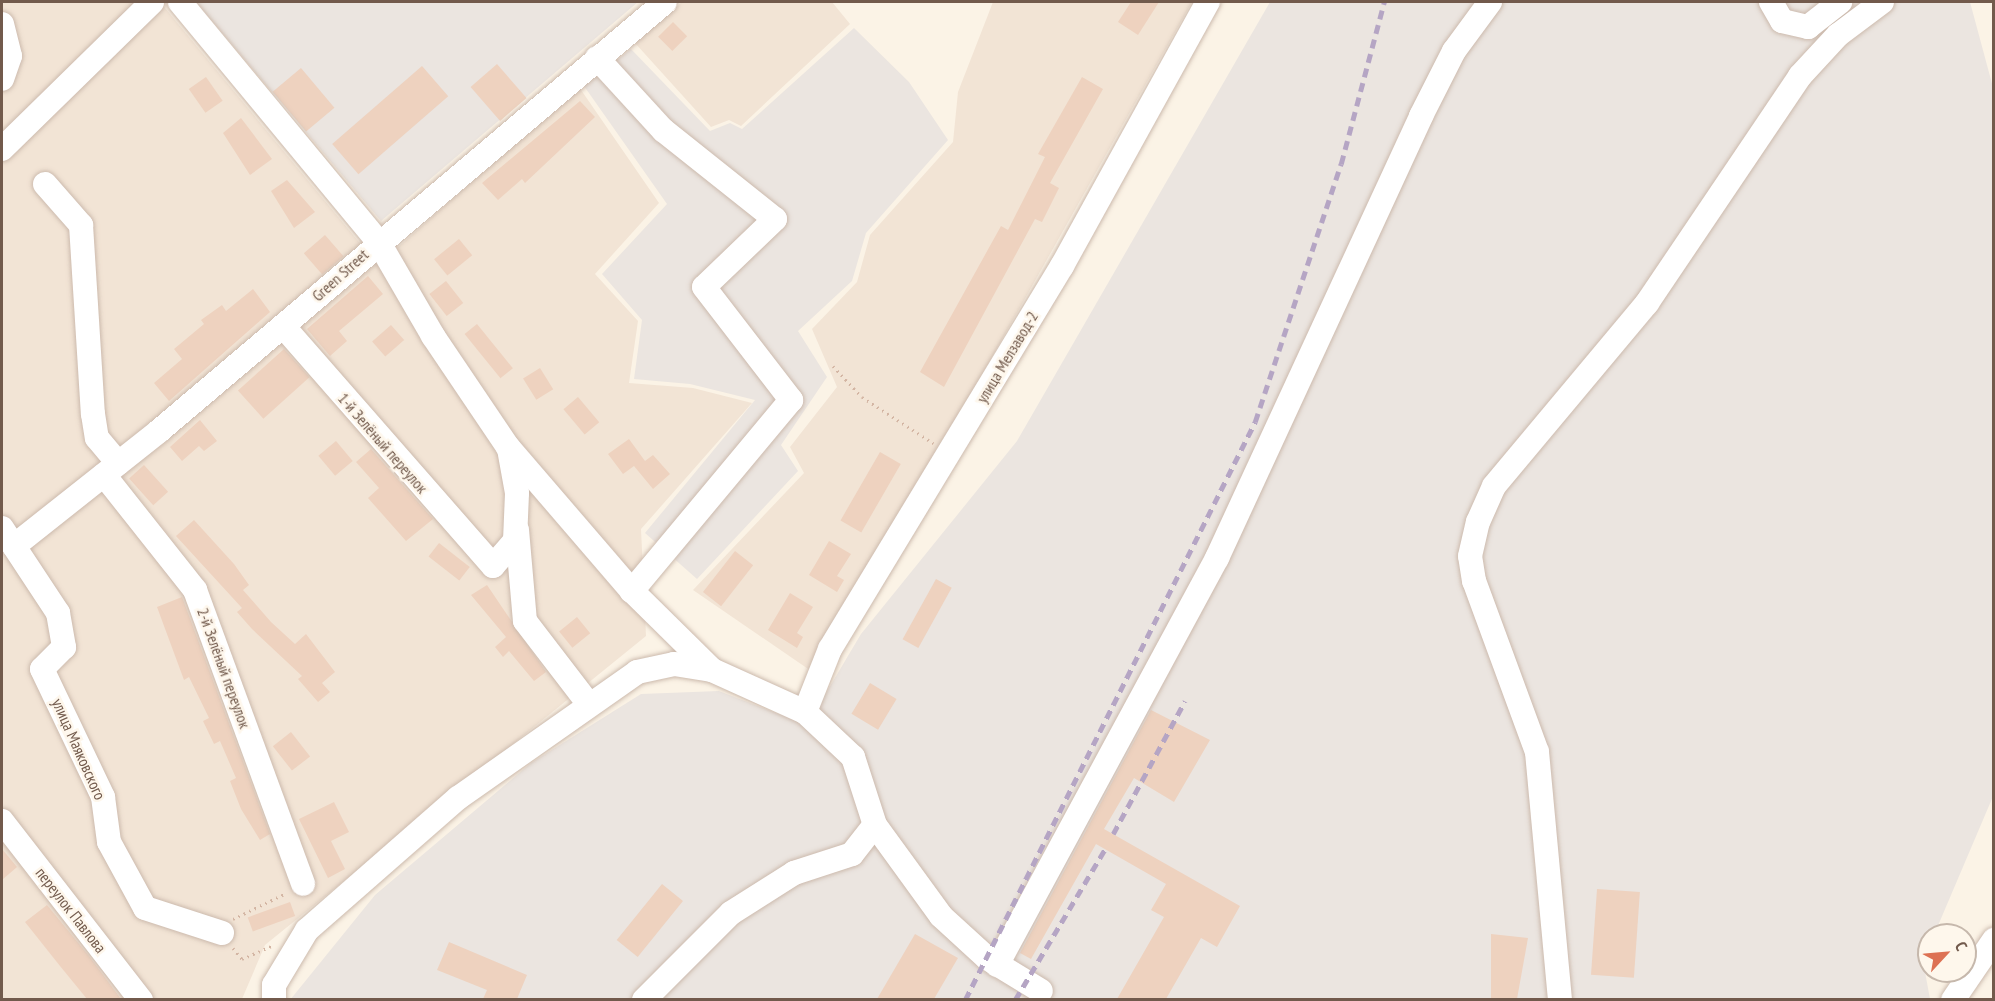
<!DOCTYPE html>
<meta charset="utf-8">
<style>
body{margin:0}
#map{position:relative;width:1995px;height:1001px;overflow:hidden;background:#fbf3e6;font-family:"PT Sans Narrow",sans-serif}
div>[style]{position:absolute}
.residential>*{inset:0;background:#f2e4d5}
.industrial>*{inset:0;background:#ebe5e0}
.building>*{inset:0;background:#eed2bf;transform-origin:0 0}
.path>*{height:3px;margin-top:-1.5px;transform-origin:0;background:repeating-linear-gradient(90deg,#d3b5a3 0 1.5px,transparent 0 6px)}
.roads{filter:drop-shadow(0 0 2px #ccbaad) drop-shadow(0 0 2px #ccbaad)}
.minor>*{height:24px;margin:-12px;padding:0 12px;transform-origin:12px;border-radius:12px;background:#fff}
.rail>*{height:4.5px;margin-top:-2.25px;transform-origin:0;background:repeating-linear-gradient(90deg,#b5a5c4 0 9px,transparent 0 15px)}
span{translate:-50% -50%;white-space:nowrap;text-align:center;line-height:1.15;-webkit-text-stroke:5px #fef7ec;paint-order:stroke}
.street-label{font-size:16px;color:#725a4c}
.frame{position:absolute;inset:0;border:3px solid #725a4c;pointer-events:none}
.north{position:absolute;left:1917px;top:923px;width:60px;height:60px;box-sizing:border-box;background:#fef7ec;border:2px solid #c6b8ac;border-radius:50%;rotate:64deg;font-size:16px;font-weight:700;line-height:24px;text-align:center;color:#725a4c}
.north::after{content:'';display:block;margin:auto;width:21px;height:27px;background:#dd7153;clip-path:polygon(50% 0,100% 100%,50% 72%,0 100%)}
</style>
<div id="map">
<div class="residential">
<div style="clip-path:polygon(2px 2px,160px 2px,378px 265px,579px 87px,659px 203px,595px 274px,638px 321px,629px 383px,693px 388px,752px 403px,641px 529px,646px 636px,265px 945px,242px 999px,2px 1000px)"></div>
<div style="clip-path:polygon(682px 2px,832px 2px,850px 24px,741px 126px,729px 120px,711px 127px,635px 43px)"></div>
<div style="clip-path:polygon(993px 2px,1192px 2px,814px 673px,693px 590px,804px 473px,790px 447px,837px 387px,812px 329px,857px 282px,870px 235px,953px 142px,958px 92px)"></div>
</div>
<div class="industrial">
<div style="clip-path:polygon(196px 2px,638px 2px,381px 221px)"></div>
<div style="clip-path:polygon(1270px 2px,1970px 2px,1994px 91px,1994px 794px,1934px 935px,1929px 935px,1923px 961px,1930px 999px,290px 1000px,375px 895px,531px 763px,641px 694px,719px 691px,807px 725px,861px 634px,1017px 441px)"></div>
<div style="clip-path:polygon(854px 28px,909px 82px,948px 140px,866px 233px,852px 281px,798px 331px,827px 377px,781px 445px,798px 471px,697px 579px,645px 533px,755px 400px,690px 384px,634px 379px,642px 320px,602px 274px,667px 204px,584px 86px,631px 49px,710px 131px,730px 123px,742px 129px)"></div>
</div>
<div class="building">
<div style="clip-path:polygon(1131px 2px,1159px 2px,1138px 35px,1118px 22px)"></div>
<div style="left:673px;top:22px;width:20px;height:21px;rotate:45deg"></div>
<div style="left:497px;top:64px;width:45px;height:35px;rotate:49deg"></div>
<div style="left:422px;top:66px;width:40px;height:119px;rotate:49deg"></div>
<div style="left:301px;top:68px;width:52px;height:37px;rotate:50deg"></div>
<div style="left:206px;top:77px;width:29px;height:21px;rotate:55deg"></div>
<div style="clip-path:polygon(1082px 77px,1103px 89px,1050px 183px,1059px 188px,1042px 222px,1035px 219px,944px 387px,920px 372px,1001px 226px,1008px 230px,1045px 157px,1038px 154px)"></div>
<div style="clip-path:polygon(580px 101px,595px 117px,525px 183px,522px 179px,498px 200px,482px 183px)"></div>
<div style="clip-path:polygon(241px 118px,272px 159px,250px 175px,223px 133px)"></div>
<div style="clip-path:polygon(287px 180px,315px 212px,294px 228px,271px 191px)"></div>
<div style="left:325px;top:235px;width:28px;height:28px;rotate:49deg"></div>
<div style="left:459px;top:239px;width:21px;height:32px;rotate:51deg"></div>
<div style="clip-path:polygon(368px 276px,383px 294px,339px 331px,347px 341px,330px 356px,307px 329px)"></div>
<div style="left:446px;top:281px;width:28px;height:21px;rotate:52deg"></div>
<div style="clip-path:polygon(253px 289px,270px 312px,169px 401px,154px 383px,182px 359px,174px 349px,204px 324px,201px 320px,222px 305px,226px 311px)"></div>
<div style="left:477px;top:324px;width:57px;height:16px;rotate:51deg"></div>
<div style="left:391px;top:325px;width:20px;height:25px;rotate:49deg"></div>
<div style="left:284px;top:349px;width:38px;height:62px;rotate:48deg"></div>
<div style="left:540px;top:368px;width:25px;height:20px;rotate:58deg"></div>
<div style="left:578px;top:397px;width:33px;height:19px;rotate:50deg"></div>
<div style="clip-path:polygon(200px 420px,217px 441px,204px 451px,199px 446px,182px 461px,170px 447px)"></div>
<div style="clip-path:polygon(629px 439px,645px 461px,653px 455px,670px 474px,653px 489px,634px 466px,623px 474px,608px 454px)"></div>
<div style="left:336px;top:441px;width:26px;height:23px;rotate:50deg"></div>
<div style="clip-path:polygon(371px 449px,433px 519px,406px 541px,368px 498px,379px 488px,356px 462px)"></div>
<div style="left:880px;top:452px;width:24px;height:79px;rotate:30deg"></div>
<div style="left:144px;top:465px;width:36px;height:20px;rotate:48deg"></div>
<div style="clip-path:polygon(194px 520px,234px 564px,249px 585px,243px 590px,271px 622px,295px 644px,306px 634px,335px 672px,322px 683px,330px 692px,318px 702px,298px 679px,302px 676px,252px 629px,237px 612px,242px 608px,176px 536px)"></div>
<div style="clip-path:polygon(829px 541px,851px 554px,837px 576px,844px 580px,837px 592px,809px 575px)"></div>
<div style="left:439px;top:543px;width:39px;height:17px;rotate:38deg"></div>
<div style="left:735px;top:551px;width:23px;height:52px;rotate:38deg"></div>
<div style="left:936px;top:579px;width:18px;height:69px;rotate:29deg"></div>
<div style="clip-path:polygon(487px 585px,546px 672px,534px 681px,509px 651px,503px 657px,495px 647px,506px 637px,471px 595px)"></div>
<div style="clip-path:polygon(790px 593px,813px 607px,797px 633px,803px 637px,797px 648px,768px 630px)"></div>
<div style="clip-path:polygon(182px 597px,270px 834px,260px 840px,241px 809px,230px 781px,236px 778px,220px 741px,214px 744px,203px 721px,209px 718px,189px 677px,184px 680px,157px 607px)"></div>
<div style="left:577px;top:617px;width:21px;height:23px;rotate:51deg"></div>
<div style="left:870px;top:683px;width:31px;height:36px;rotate:31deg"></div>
<div style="clip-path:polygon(1151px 710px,1210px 740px,1174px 802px,1134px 778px,1104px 829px,1240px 906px,1217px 947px,1201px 938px,1166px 999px,1117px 999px,1164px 917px,1151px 910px,1166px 884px,1096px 844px,1031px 959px,1020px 953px)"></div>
<div style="left:291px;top:732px;width:31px;height:23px;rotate:52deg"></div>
<div style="clip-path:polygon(334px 802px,349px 832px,331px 841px,345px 869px,328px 878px,299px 819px)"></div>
<div style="clip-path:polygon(2px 849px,17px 867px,2px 880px)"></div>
<div style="left:662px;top:884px;width:27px;height:72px;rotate:39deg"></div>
<div style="left:1597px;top:889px;width:43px;height:86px;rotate:4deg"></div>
<div style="left:290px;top:902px;width:15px;height:45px;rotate:70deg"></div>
<div style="clip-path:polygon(47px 905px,89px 956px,121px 999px,87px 999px,60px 966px,25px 922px)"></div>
<div style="clip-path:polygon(915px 934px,958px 958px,934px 999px,877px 999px)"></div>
<div style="clip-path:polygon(1491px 934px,1528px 938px,1517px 999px,1491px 999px)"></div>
<div style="clip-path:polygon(449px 942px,527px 975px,517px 999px,483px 999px,487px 990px,437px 970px)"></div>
</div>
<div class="path">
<div style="left:833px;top:366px;width:42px;rotate:46.9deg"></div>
<div style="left:862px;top:397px;width:85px;rotate:32.9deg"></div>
<div style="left:233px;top:919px;width:59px;rotate:-26.1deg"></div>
<div style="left:233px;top:948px;width:14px;rotate:51deg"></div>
<div style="left:242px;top:959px;width:35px;rotate:-24deg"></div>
</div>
<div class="roads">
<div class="minor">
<div style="left:180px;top:2px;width:310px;rotate:50.4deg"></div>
<div style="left:378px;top:241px;width:110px;rotate:59.9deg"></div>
<div style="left:433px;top:336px;width:134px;rotate:56deg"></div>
<div style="left:508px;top:447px;width:190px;rotate:49.3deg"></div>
<div style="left:632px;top:591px;width:112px;rotate:44.6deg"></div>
<div style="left:1771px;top:2px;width:22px;rotate:60deg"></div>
<div style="left:1782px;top:21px;width:27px;rotate:13deg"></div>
<div style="left:1808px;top:27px;width:41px;rotate:-38deg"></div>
<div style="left:2px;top:24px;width:33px;rotate:76deg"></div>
<div style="left:10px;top:56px;width:24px;rotate:109deg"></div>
<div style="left:597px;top:58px;width:98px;rotate:47.5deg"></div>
<div style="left:663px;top:130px;width:143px;rotate:38.5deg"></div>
<div style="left:775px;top:219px;width:98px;rotate:136.2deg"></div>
<div style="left:704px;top:287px;width:143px;rotate:52.4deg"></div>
<div style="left:791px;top:400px;width:249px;rotate:129.8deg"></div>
<div style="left:2px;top:149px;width:210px;rotate:-44.4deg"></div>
<div style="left:45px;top:184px;width:55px;rotate:48.7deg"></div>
<div style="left:81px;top:225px;width:189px;rotate:86.4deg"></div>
<div style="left:93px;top:414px;width:24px;rotate:81deg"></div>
<div style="left:97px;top:438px;width:33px;rotate:50deg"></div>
<div style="left:283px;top:326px;width:319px;rotate:48.8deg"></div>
<div style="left:493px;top:566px;width:33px;rotate:-49deg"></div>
<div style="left:515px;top:541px;width:48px;rotate:-87.6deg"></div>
<div style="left:517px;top:493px;width:45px;rotate:-100.3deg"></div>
<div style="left:104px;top:475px;width:147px;rotate:51.6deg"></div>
<div style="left:195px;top:590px;width:313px;rotate:69.8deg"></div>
<div style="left:2px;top:528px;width:102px;rotate:56.6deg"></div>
<div style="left:58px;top:613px;width:35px;rotate:80deg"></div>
<div style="left:64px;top:647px;width:31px;rotate:135deg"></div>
<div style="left:42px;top:669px;width:142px;rotate:64.5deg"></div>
<div style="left:103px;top:797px;width:45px;rotate:82.4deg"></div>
<div style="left:109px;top:842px;width:75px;rotate:61.4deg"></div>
<div style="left:145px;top:908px;width:81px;rotate:18deg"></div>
<div style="left:517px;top:530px;width:91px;rotate:85deg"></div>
<div style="left:525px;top:621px;width:103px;rotate:52.5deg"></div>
<div style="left:14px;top:546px;width:185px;rotate:-38.4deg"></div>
<div style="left:159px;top:431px;width:663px;rotate:-40.29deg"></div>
<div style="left:805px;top:712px;width:68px;rotate:-68.4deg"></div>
<div style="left:830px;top:649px;width:448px;rotate:-58.8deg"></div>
<div style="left:1062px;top:266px;width:302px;rotate:-61.1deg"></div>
<div style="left:2px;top:821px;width:227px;rotate:52.2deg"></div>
<div style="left:997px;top:965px;width:463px;rotate:-61.6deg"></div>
<div style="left:1217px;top:558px;width:487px;rotate:-65.2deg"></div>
<div style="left:1421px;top:116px;width:73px;rotate:-63.1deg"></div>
<div style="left:1454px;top:51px;width:61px;rotate:-53.7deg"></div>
<div style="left:274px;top:1000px;width:15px;rotate:-90deg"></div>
<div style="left:274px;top:985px;width:64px;rotate:-59deg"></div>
<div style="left:307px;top:930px;width:201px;rotate:-41.2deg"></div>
<div style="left:458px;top:798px;width:219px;rotate:-35.1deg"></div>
<div style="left:637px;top:672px;width:38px;rotate:-12deg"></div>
<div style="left:674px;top:664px;width:38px;rotate:9deg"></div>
<div style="left:712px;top:670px;width:102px;rotate:24.3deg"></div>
<div style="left:805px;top:712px;width:66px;rotate:43.2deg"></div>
<div style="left:853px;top:757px;width:71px;rotate:72.1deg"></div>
<div style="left:875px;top:825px;width:112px;rotate:54deg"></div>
<div style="left:941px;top:916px;width:62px;rotate:42.4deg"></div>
<div style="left:987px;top:958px;width:63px;rotate:31.4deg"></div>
<div style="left:644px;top:1000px;width:123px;rotate:-45deg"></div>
<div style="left:731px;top:913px;width:75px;rotate:-32.4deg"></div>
<div style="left:794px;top:873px;width:61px;rotate:-18.1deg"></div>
<div style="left:852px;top:854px;width:37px;rotate:-52deg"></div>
<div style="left:1560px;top:1000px;width:249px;rotate:-95.3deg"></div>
<div style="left:1537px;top:752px;width:182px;rotate:-110.2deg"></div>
<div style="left:1474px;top:581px;width:25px;rotate:-99deg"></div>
<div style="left:1470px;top:556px;width:35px;rotate:-77deg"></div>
<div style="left:1478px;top:522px;width:39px;rotate:-66deg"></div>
<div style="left:1494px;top:486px;width:239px;rotate:-50.1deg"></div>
<div style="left:1647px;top:303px;width:274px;rotate:-56deg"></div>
<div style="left:1800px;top:76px;width:56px;rotate:-47.2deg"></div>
<div style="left:1838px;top:35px;width:55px;rotate:-36.9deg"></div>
<div style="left:1953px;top:1000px;width:73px;rotate:-55.7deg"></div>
</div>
</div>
<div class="rail">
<div style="left:1113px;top:834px;width:151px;rotate:-61.6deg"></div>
<div style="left:965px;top:1000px;width:647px;rotate:-63.36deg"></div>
<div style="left:1255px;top:422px;width:272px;rotate:-71.6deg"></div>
<div style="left:1341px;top:164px;width:168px;rotate:-75.1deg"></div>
<div style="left:1015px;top:1000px;width:176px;rotate:-59.2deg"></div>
</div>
<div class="street-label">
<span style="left:340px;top:275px;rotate:-42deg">Green Street</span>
<span style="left:1007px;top:357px;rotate:-59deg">улица Мелзавод-2</span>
<span style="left:383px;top:443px;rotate:49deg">1-й Зелёный переулок</span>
<span style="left:224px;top:668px;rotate:70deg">2-й Зелёный переулок</span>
<span style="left:79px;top:749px;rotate:66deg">улица Маяковского</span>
<span style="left:71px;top:910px;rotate:52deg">переулок Павлова</span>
</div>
<div class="frame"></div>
<div class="north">С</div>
</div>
